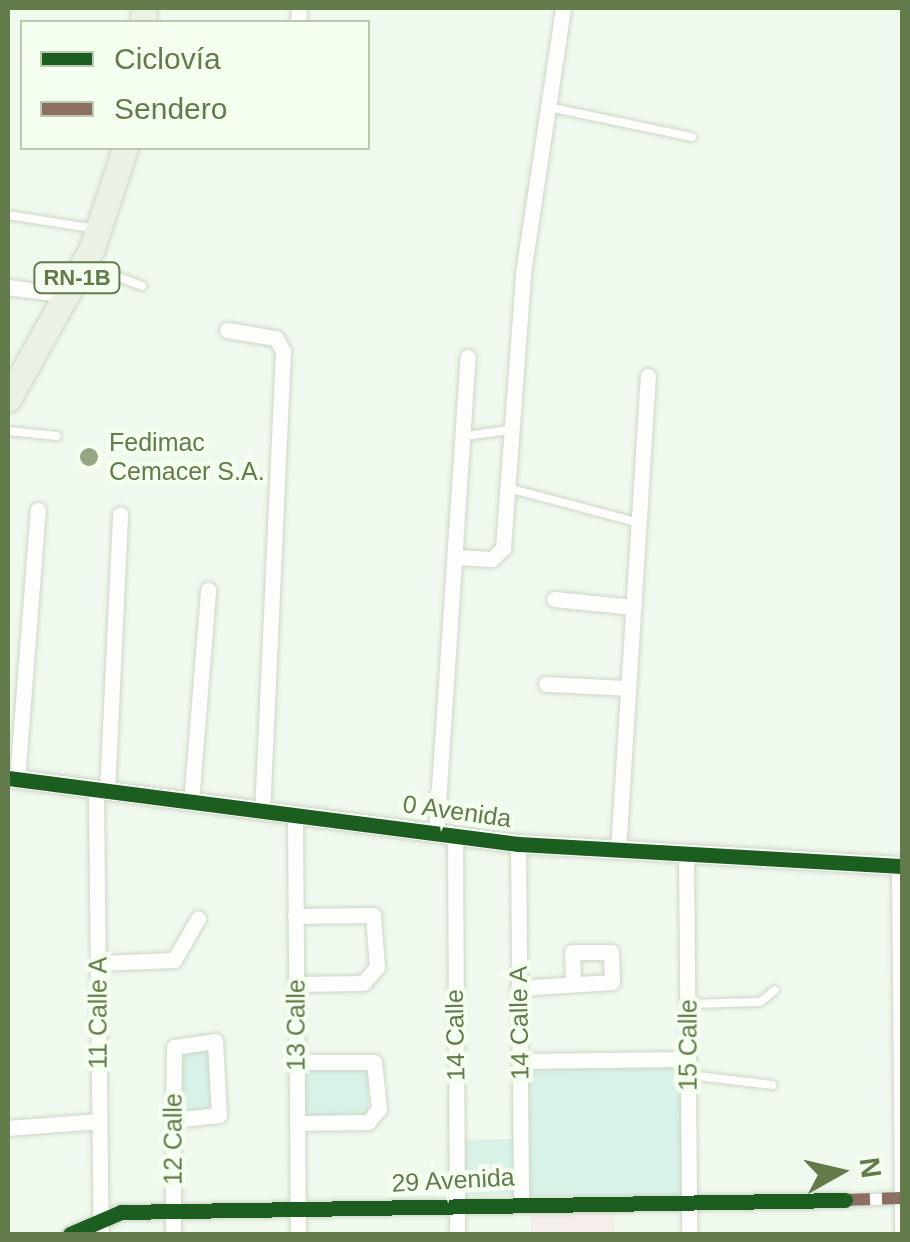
<!DOCTYPE html>
<meta charset="utf-8">
<style>
body{margin:0}
#map{position:relative;width:910px;height:1242px;overflow:hidden;background:#f0f9ed;font-family:Helvetica,sans-serif}
div>[style]{position:absolute}
.education>*{inset:0;background:#f6eeeb;transform-origin:0 0}
.green>*{inset:0;background:#d8f2e7;transform-origin:0 0}
.roads{filter:drop-shadow(0 0 2px #cdd6c7) drop-shadow(0 0 2px #cdd6c7)}
.service>*{height:8px;margin:-4px;padding:0 4px;transform-origin:4px;border-radius:4px;background:#fdfefc}
.pedestrian>*{height:11px;margin:-5.5px;padding:0 5.5px;transform-origin:5.5px;border-radius:5.5px;background:#fdfefc}
.minor>*{height:15px;margin:-7.5px;padding:0 7.5px;transform-origin:7.5px;border-radius:7.5px;background:#fdfefc}
.tertiary>*{height:18px;margin:-9px;padding:0 9px;transform-origin:9px;border-radius:9px;background:#fdfefc}
.trunk>*{height:25px;margin:-12.5px;padding:0 12.5px;transform-origin:12.5px;border-radius:12.5px;background:#ebf2e5}
.quiet>*{height:12px;margin-top:-6px;transform-origin:0;background:repeating-linear-gradient(90deg,#8d6e63 0 25px,transparent 0 37px)}
.cycleway>*{height:15px;margin:-7.5px;padding:0 7.5px;transform-origin:7.5px;border-radius:7.5px;background:#1b5e20}
.dots>*{width:28px;height:28px;translate:-50% -50%;box-sizing:border-box;border:5px solid #f4fff0;border-radius:50%}
span{translate:-50% -50%;white-space:nowrap;text-align:center;line-height:1.15;-webkit-text-stroke:9px #f4fff0;paint-order:stroke}
.shield-label span{padding:2px 8px;background:#f4fff0;border:2px solid;border-radius:8px;-webkit-text-stroke-width:0}
.shield-label{font-size:22px;color:#637a4a;font-weight:700}
.poi-label{font-size:25px;color:#637a4a}
.left{translate:0 -50%;text-align:left}
.street-label{font-size:25px;color:#637a4a}
.frame{position:absolute;inset:0;border:10px solid #637a4a;pointer-events:none}
.legend{position:absolute;left:20px;top:20px;width:350px;height:130px;box-sizing:border-box;background:#f4fff0;border:2px solid #bacaae;margin:0;padding:12px 18px;list-style:none;font-size:30px;color:#637a4a}
.legend li{display:flex;align-items:center;gap:20px;height:50px}
.legend b{width:50px;border:2px solid #bacaae}
.north{position:absolute;left:790px;top:1122px;width:100px;height:100px;-webkit-text-stroke:8px #f4fff0;paint-order:stroke;rotate:82deg;font-size:28px;font-weight:700;line-height:40px;text-align:center;color:#637a4a}
.north::after{content:'';display:block;margin:auto;width:35px;height:45px;background:#637a4a;clip-path:polygon(50% 0,100% 100%,50% 72%,0 100%)}
</style>
<div id="map">
<div class="education">
<div style="left:614px;top:1208px;width:26px;height:83px;rotate:90deg"></div>
</div>
<div class="green">
<div style="left:177px;top:1048px;width:37px;height:68px"></div>
<div style="left:527px;top:1064px;width:157px;height:132px"></div>
<div style="left:303px;top:1065px;width:65px;height:54px"></div>
<div style="left:513px;top:1139px;width:56px;height:54px;rotate:89deg"></div>
</div>
<div class="roads">
<div class="service">
<div style="left:548px;top:107px;width:147px;rotate:11.8deg"></div>
<div style="left:8px;top:215px;width:89px;rotate:9deg"></div>
<div style="left:88px;top:266px;width:58px;rotate:20.3deg"></div>
<div style="left:8px;top:431px;width:49px;rotate:5.8deg"></div>
<div style="left:465px;top:436px;width:45px;rotate:-7.6deg"></div>
<div style="left:508px;top:488px;width:137px;rotate:14.9deg"></div>
<div style="left:689px;top:1004px;width:71px;rotate:-1.6deg"></div>
<div style="left:760px;top:1002px;width:19px;rotate:-39deg"></div>
<div style="left:689px;top:1075px;width:84px;rotate:6.9deg"></div>
</div>
<div class="pedestrian">
<div style="left:845px;top:1200px;width:57px;rotate:-2deg"></div>
</div>
<div class="minor">
<div style="left:298px;top:22px;width:14px;rotate:-86deg"></div>
<div style="left:8px;top:287px;width:61px;rotate:7.6deg"></div>
<div style="left:227px;top:330px;width:50px;rotate:9.3deg"></div>
<div style="left:276px;top:338px;width:15px;rotate:62deg"></div>
<div style="left:283px;top:351px;width:461px;rotate:92.6deg"></div>
<div style="left:455px;top:557px;width:37px;rotate:3deg"></div>
<div style="left:492px;top:559px;width:16px;rotate:-45deg"></div>
<div style="left:503px;top:548px;width:276px;rotate:-85.8deg"></div>
<div style="left:523px;top:273px;width:268px;rotate:-81.4deg"></div>
<div style="left:554px;top:599px;width:80px;rotate:5.7deg"></div>
<div style="left:546px;top:684px;width:82px;rotate:2.8deg"></div>
<div style="left:17px;top:780px;width:271px;rotate:-85.6deg"></div>
<div style="left:96px;top:791px;width:443px;rotate:89.4deg"></div>
<div style="left:107px;top:792px;width:278px;rotate:-87.3deg"></div>
<div style="left:191px;top:803px;width:214px;rotate:-85.4deg"></div>
<div style="left:295px;top:816px;width:418px;rotate:89.6deg"></div>
<div style="left:436px;top:833px;width:477px;rotate:-86.2deg"></div>
<div style="left:455px;top:835px;width:399px;rotate:89.7deg"></div>
<div style="left:518px;top:844px;width:358px;rotate:89.5deg"></div>
<div style="left:618px;top:851px;width:476px;rotate:-86.4deg"></div>
<div style="left:686px;top:855px;width:379px;rotate:89.5deg"></div>
<div style="left:899px;top:866px;width:368px;rotate:89.5deg"></div>
<div style="left:295px;top:916px;width:78px;rotate:-0.7deg"></div>
<div style="left:373px;top:915px;width:52px;rotate:85.6deg"></div>
<div style="left:377px;top:967px;width:21px;rotate:131deg"></div>
<div style="left:363px;top:983px;width:67px;rotate:179.1deg"></div>
<div style="left:98px;top:963px;width:76px;rotate:-2.3deg"></div>
<div style="left:174px;top:960px;width:48px;rotate:-59.7deg"></div>
<div style="left:518px;top:988px;width:94px;rotate:-3.7deg"></div>
<div style="left:612px;top:982px;width:30px;rotate:-92deg"></div>
<div style="left:611px;top:952px;width:39px;rotate:180deg"></div>
<div style="left:572px;top:952px;width:32px;rotate:88deg"></div>
<div style="left:519px;top:1061px;width:169px;rotate:-0.7deg"></div>
<div style="left:296px;top:1062px;width:78px"></div>
<div style="left:374px;top:1062px;width:47px;rotate:83.9deg"></div>
<div style="left:379px;top:1109px;width:17px;rotate:130deg"></div>
<div style="left:368px;top:1122px;width:71px;rotate:179.2deg"></div>
<div style="left:8px;top:1128px;width:91px;rotate:-4.4deg"></div>
<div style="left:70px;top:1234px;width:56px;rotate:-23.3deg"></div>
<div style="left:121px;top:1212px;width:724px;rotate:-0.95deg"></div>
<div style="left:173px;top:1234px;width:114px;rotate:-90deg"></div>
<div style="left:173px;top:1120px;width:73px;rotate:-89.2deg"></div>
<div style="left:174px;top:1047px;width:41px;rotate:-8.3deg"></div>
<div style="left:215px;top:1041px;width:74px;rotate:86.9deg"></div>
<div style="left:219px;top:1115px;width:46px;rotate:173.8deg"></div>
</div>
<div class="tertiary">
<div style="left:8px;top:778px;width:514px;rotate:7.37deg"></div>
<div style="left:518px;top:844px;width:385px;rotate:3.3deg"></div>
</div>
<div class="trunk">
<div style="left:143px;top:22px;width:14px;rotate:-86deg"></div>
<div style="left:8px;top:399px;width:173px;rotate:-60.9deg"></div>
<div style="left:92px;top:248px;width:105px;rotate:-71.7deg"></div>
</div>
</div>
<div class="quiet">
<div style="left:845px;top:1200px;width:57px;rotate:-2deg"></div>
</div>
<div class="cycleway">
<div style="left:8px;top:778px;width:514px;rotate:7.37deg"></div>
<div style="left:518px;top:844px;width:385px;rotate:3.3deg"></div>
<div style="left:70px;top:1234px;width:56px;rotate:-23.3deg"></div>
<div style="left:121px;top:1212px;width:724px;rotate:-0.95deg"></div>
</div>
<div class="dots">
<div style="left:89px;top:457px;background:#94a683"></div>
</div>
<div class="shield-label">
<span style="left:77px;top:278px">RN-1B</span>
</div>
<div class="poi-label">
<span class="left" style="left:109px;top:457px">Fedimac<br>Cemacer S.A.</span>
</div>
<div class="street-label">
<span style="left:457px;top:811px;rotate:8deg">0 Avenida</span>
<span style="left:98px;top:1013px;rotate:-90deg">11 Calle A</span>
<span style="left:519px;top:1023px;rotate:-91deg">14 Calle A</span>
<span style="left:296px;top:1025px;rotate:-90deg">13 Calle</span>
<span style="left:455px;top:1035px;rotate:-91deg">14 Calle</span>
<span style="left:688px;top:1045px;rotate:-90deg">15 Calle</span>
<span style="left:173px;top:1139px;rotate:-90deg">12 Calle</span>
<span style="left:453px;top:1180px;rotate:-3deg">29 Avenida</span>
</div>
<div class="frame"></div>
<ul class="legend">
<li><b style="height:12px;background:#1b5e20"></b>Ciclovía</li>
<li><b style="height:12px;background:#8d6e63"></b>Sendero</li>
</ul>
<div class="north">N</div>
</div>
